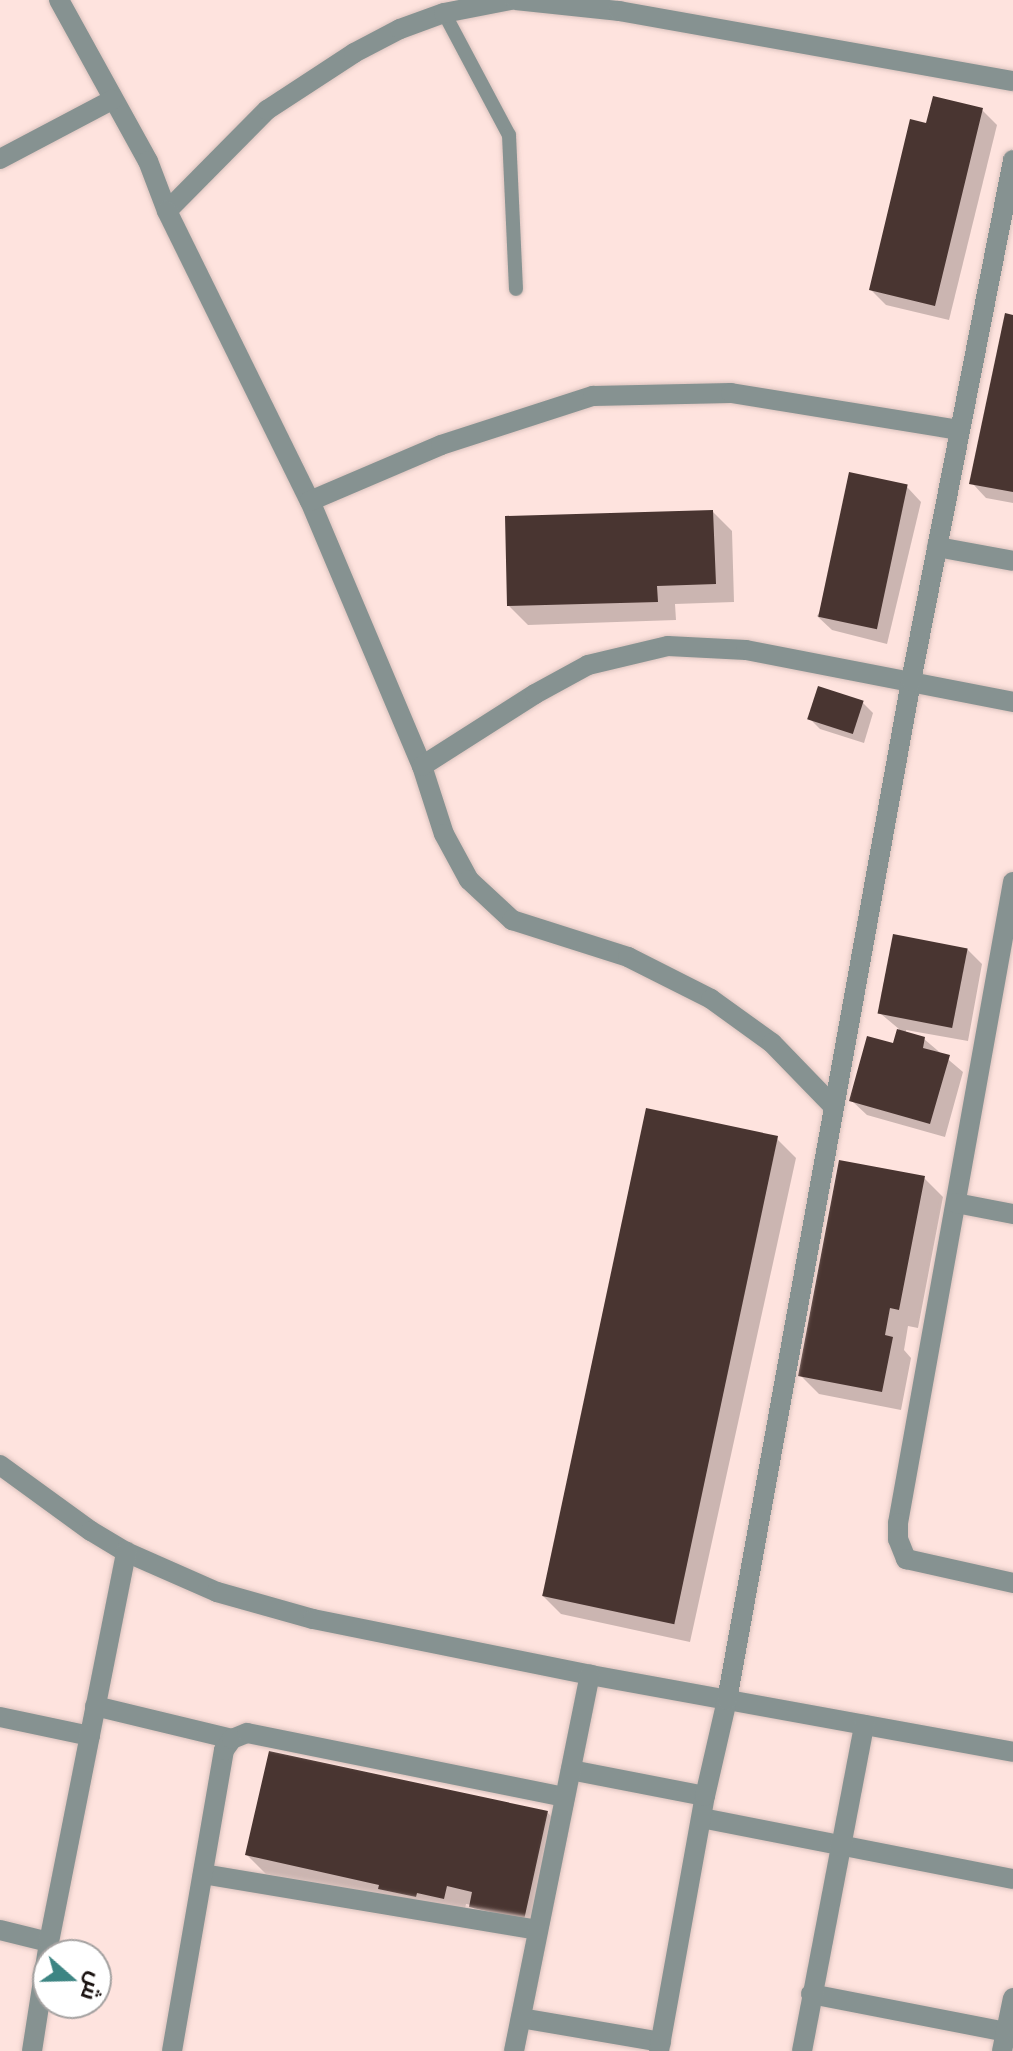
<!DOCTYPE html>
<meta charset="utf-8">
<style>
body{margin:0}
#map{position:relative;width:1013px;height:2051px;overflow:hidden;background:#fee3de;font-family:"PT Sans Narrow",Cairo,sans-serif}
div>[style]{position:absolute}
.shadow>*{inset:0;background:#0003}
.building>*{inset:0;background:#493531;transform-origin:0 0}
.roads{filter:drop-shadow(0 0 2px #dac2bd) drop-shadow(0 0 2px #dac2bd)}
.lane>*{height:14px;margin:-7px;padding:0 7px;transform-origin:7px;border-radius:7px;background:#869291}
.street>*{height:20px;margin:-10px;padding:0 10px;transform-origin:10px;border-radius:10px;background:#869291}
span{translate:-50% -50%;white-space:nowrap;text-align:center;line-height:1.15;-webkit-text-stroke:8px #fff;paint-order:stroke}
.north{position:absolute;left:32px;top:1939px;width:80px;height:80px;box-sizing:border-box;background:#fff;border:2px solid #a4a1a0;border-radius:50%;rotate:110deg;font-size:22px;font-weight:700;line-height:32px;text-align:center;color:#1b1311}
.north::after{content:'';display:block;margin:auto;width:28px;height:36px;background:#3d8583;clip-path:polygon(50% 0,100% 100%,50% 72%,0 100%)}
</style>
<div id="map">
<div class="shadow">
<div style="clip-path:polygon(982px 110px,997px 125px,949px 320px,886px 305px,871px 290px)"></div>
<div style="clip-path:polygon(1013px 317px,1013px 503px,986px 498px,972px 483px)"></div>
<div style="clip-path:polygon(907px 487px,921px 502px,887px 644px,832px 630px,817px 616px)"></div>
<div style="clip-path:polygon(713px 512px,732px 531px,734px 602px,675px 604px,676px 620px,528px 625px,509px 606px)"></div>
<div style="clip-path:polygon(863px 703px,873px 713px,864px 743px,820px 729px,810px 719px)"></div>
<div style="clip-path:polygon(967px 949px,982px 964px,968px 1041px,906px 1030px,906px 1033px,924px 1039px,963px 1072px,945px 1137px,867px 1115px,852px 1101px,895px 1046px,899px 1029px,881px 1014px)"></div>
<div style="clip-path:polygon(777px 1139px,796px 1158px,690px 1642px,561px 1614px,542px 1595px)"></div>
<div style="clip-path:polygon(924px 1178px,943px 1197px,918px 1328px,908px 1326px,904px 1350px,911px 1358px,901px 1410px,819px 1394px,800px 1375px)"></div>
<div style="clip-path:polygon(547px 1812px,566px 1832px,543px 1938px,490px 1926px,471px 1905px,466px 1904px,463px 1917px,266px 1874px,247px 1855px)"></div>
</div>
<div class="building">
<div style="clip-path:polygon(933px 96px,983px 108px,935px 306px,869px 290px,910px 119px,926px 123px)"></div>
<div style="clip-path:polygon(1005px 313px,1013px 315px,1013px 492px,969px 484px)"></div>
<div style="left:849px;top:472px;width:60px;height:148px;rotate:12deg"></div>
<div style="clip-path:polygon(713px 510px,716px 584px,657px 586px,658px 602px,507px 606px,505px 516px)"></div>
<div style="left:818px;top:686px;width:48px;height:35px;rotate:18deg"></div>
<div style="left:893px;top:934px;width:76px;height:81px;rotate:11deg"></div>
<div style="clip-path:polygon(897px 1029px,925px 1037px,923px 1048px,950px 1055px,930px 1124px,849px 1101px,867px 1036px,893px 1043px)"></div>
<div style="left:646px;top:1108px;width:135px;height:499px;rotate:12deg"></div>
<div style="clip-path:polygon(839px 1160px,925px 1176px,899px 1310px,890px 1308px,885px 1335px,893px 1337px,882px 1392px,798px 1376px)"></div>
<div style="clip-path:polygon(269px 1751px,548px 1811px,524px 1920px,469px 1907px,472px 1892px,447px 1886px,444px 1899px,417px 1893px,416px 1897px,378px 1889px,379px 1885px,245px 1855px)"></div>
</div>
<div class="roads">
<div class="lane">
<div style="left:444px;top:13px;width:138px;rotate:62deg"></div>
<div style="left:509px;top:135px;width:154px;rotate:87.4deg"></div>
</div>
<div class="street">
<div style="left:59px;top:0;width:184px;rotate:61.1deg"></div>
<div style="left:148px;top:161px;width:53px;rotate:69.2deg"></div>
<div style="left:167px;top:211px;width:142px;rotate:-45.3deg"></div>
<div style="left:267px;top:110px;width:104px;rotate:-33.2deg"></div>
<div style="left:354px;top:53px;width:52px;rotate:-27.6deg"></div>
<div style="left:400px;top:29px;width:47px;rotate:-20deg"></div>
<div style="left:444px;top:13px;width:68px;rotate:-11deg"></div>
<div style="left:516px;top:0;width:104px;rotate:6.1deg"></div>
<div style="left:619px;top:11px;width:400px;rotate:10.1deg"></div>
<div style="left:0;top:159px;width:127px;rotate:-27.8deg"></div>
<div style="left:167px;top:211px;width:323px;rotate:63.8deg"></div>
<div style="left:310px;top:501px;width:288px;rotate:67.1deg"></div>
<div style="left:422px;top:766px;width:71px;rotate:72.1deg"></div>
<div style="left:444px;top:834px;width:52px;rotate:61.5deg"></div>
<div style="left:469px;top:880px;width:59px;rotate:42.9deg"></div>
<div style="left:512px;top:920px;width:122px;rotate:17.7deg"></div>
<div style="left:628px;top:957px;width:93px;rotate:26.8deg"></div>
<div style="left:711px;top:999px;width:75px;rotate:35.8deg"></div>
<div style="left:772px;top:1043px;width:89px;rotate:45.9deg"></div>
<div style="left:310px;top:501px;width:142px;rotate:-23.1deg"></div>
<div style="left:441px;top:445px;width:160px;rotate:-17.9deg"></div>
<div style="left:593px;top:396px;width:138px;rotate:-1.2deg"></div>
<div style="left:731px;top:393px;width:232px;rotate:9.2deg"></div>
<div style="left:937px;top:547px;width:77px;rotate:10.4deg"></div>
<div style="left:422px;top:766px;width:134px;rotate:-32.5deg"></div>
<div style="left:535px;top:694px;width:60px;rotate:-28.7deg"></div>
<div style="left:588px;top:665px;width:82px;rotate:-13.4deg"></div>
<div style="left:668px;top:646px;width:78px;rotate:2.9deg"></div>
<div style="left:746px;top:650px;width:272px;rotate:11deg"></div>
<div style="left:1013px;top:882px;width:651px;rotate:100.17deg"></div>
<div style="left:898px;top:1523px;width:16px;rotate:90deg"></div>
<div style="left:898px;top:1539px;width:22px;rotate:68deg"></div>
<div style="left:906px;top:1559px;width:110px;rotate:12.6deg"></div>
<div style="left:956px;top:1203px;width:58px;rotate:10.9deg"></div>
<div style="left:0;top:1465px;width:112px;rotate:36deg"></div>
<div style="left:91px;top:1531px;width:41px;rotate:31deg"></div>
<div style="left:126px;top:1552px;width:99px;rotate:23.7deg"></div>
<div style="left:217px;top:1592px;width:100px;rotate:15.7deg"></div>
<div style="left:313px;top:1619px;width:283px;rotate:11.4deg"></div>
<div style="left:590px;top:1675px;width:430px;rotate:10.3deg"></div>
<div style="left:95px;top:1706px;width:141px;rotate:13.5deg"></div>
<div style="left:0;top:1717px;width:92px;rotate:11.9deg"></div>
<div style="left:571px;top:1770px;width:136px;rotate:11deg"></div>
<div style="left:702px;top:1818px;width:317px;rotate:11.1deg"></div>
<div style="left:203px;top:1874px;width:338px;rotate:9.5deg"></div>
<div style="left:0;top:1930px;width:50px;rotate:13.8deg"></div>
<div style="left:811px;top:1994px;width:199px;rotate:11deg"></div>
<div style="left:521px;top:2018px;width:142px;rotate:9.7deg"></div>
<div style="left:32px;top:2051px;width:110px;rotate:-81.1deg"></div>
<div style="left:49px;top:1942px;width:398px;rotate:-78.8deg"></div>
<div style="left:172px;top:2051px;width:305px;rotate:-80.2deg"></div>
<div style="left:224px;top:1750px;width:14px;rotate:-54deg"></div>
<div style="left:232px;top:1739px;width:16px;rotate:-22deg"></div>
<div style="left:247px;top:1733px;width:324px;rotate:11.4deg"></div>
<div style="left:514px;top:2051px;width:384px;rotate:-78.6deg"></div>
<div style="left:659px;top:2051px;width:259px;rotate:-79.8deg"></div>
<div style="left:705px;top:1796px;width:98px;rotate:-77.1deg"></div>
<div style="left:727px;top:1700px;width:1035px;rotate:-79.76deg"></div>
<div style="left:911px;top:681px;width:531px;rotate:-78.92deg"></div>
<div style="left:802px;top:2051px;width:332px;rotate:-79.2deg"></div>
<div style="left:1002px;top:2051px;width:54px;rotate:-78.3deg"></div>
</div>
</div>
<div class="north">ش</div>
</div>
